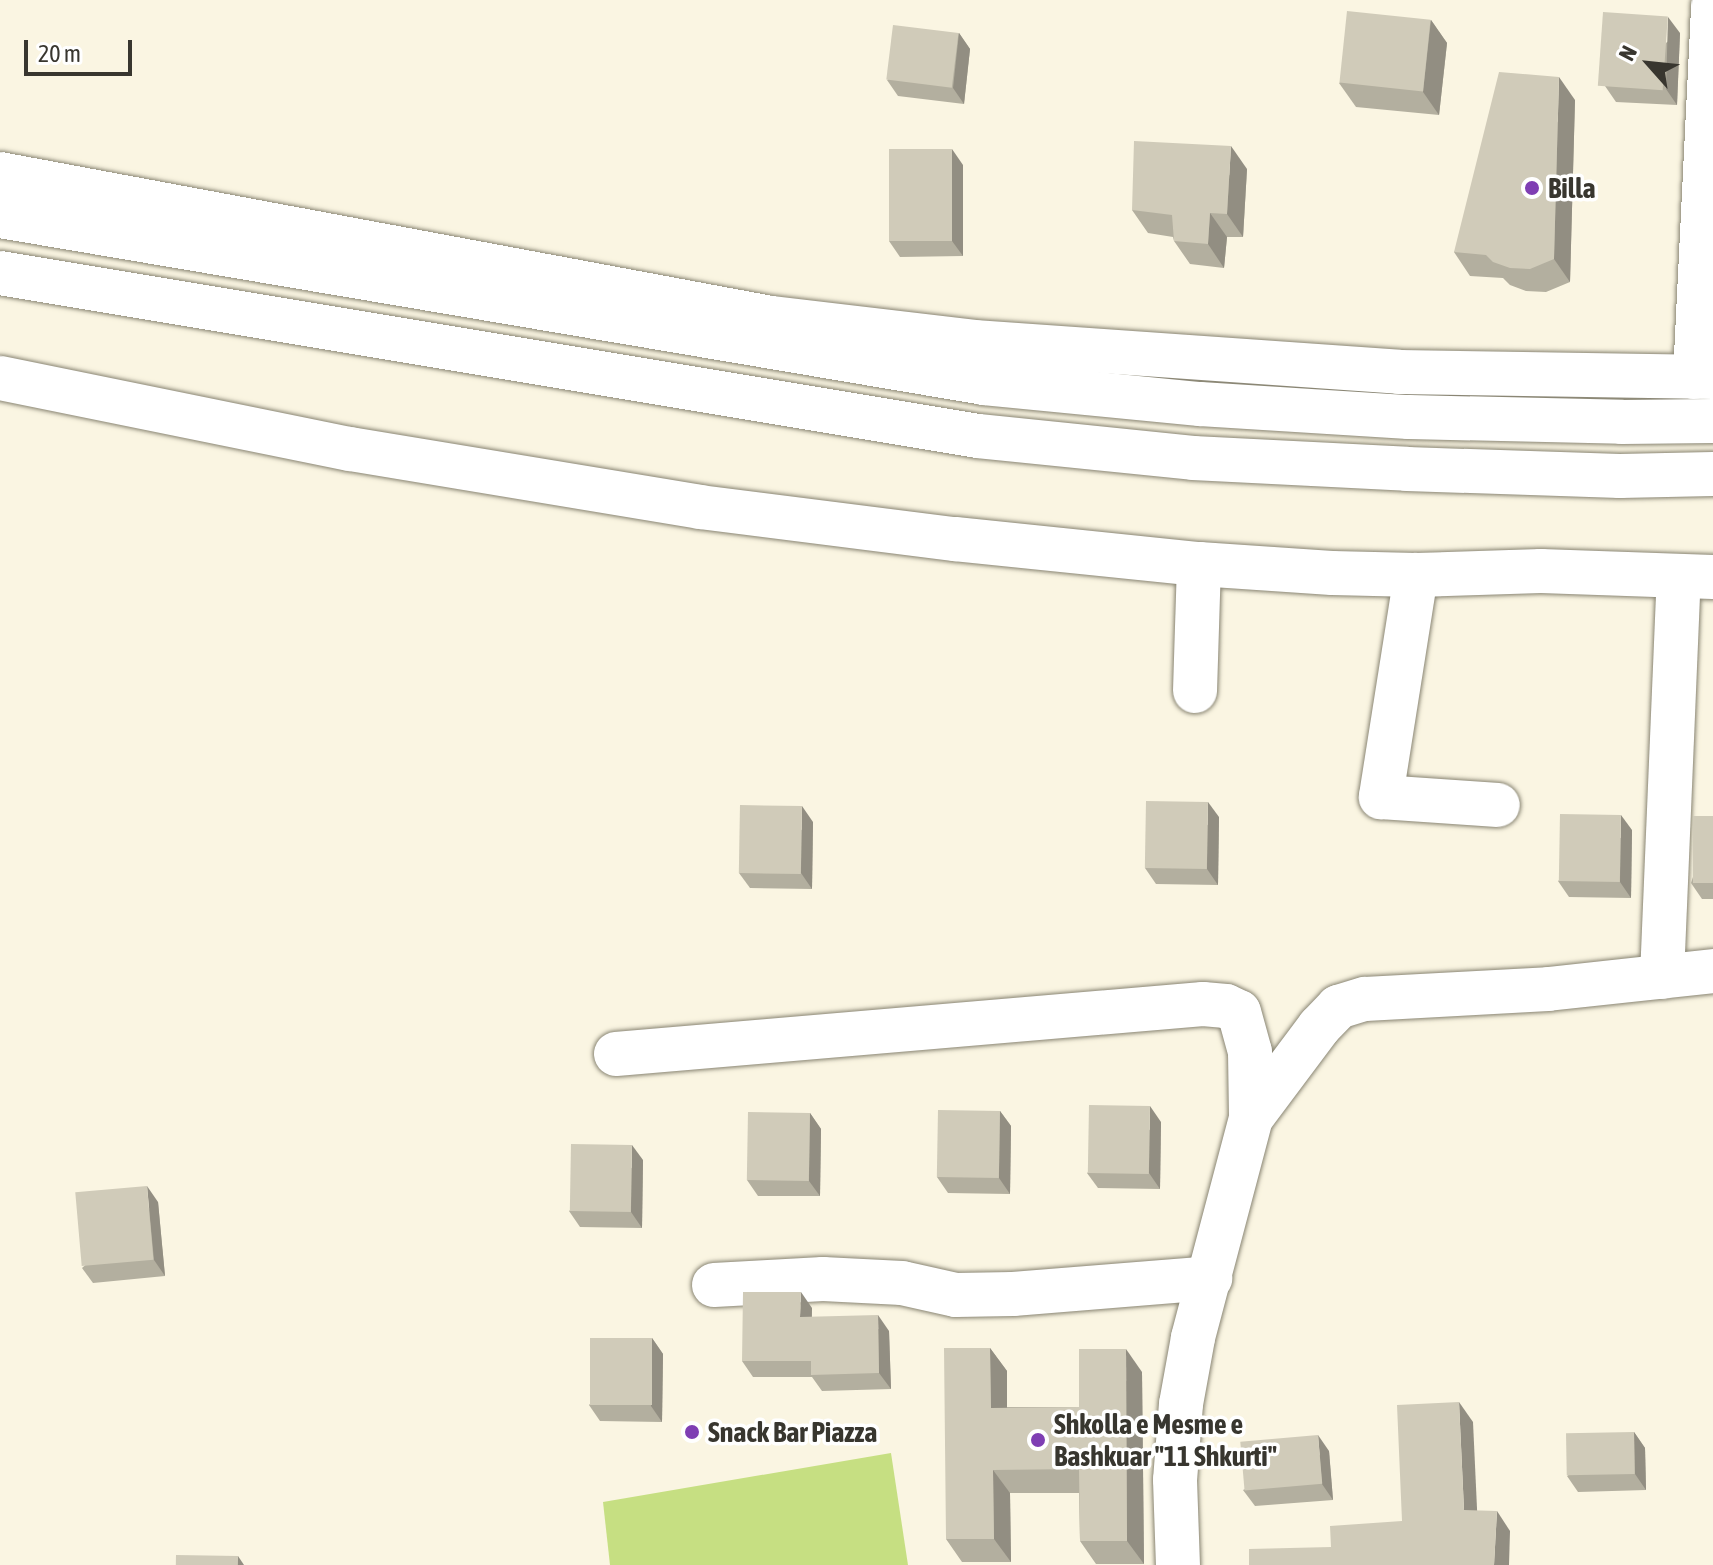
<!DOCTYPE html>
<style>
body{margin:0}
#map{position:relative;width:1713px;height:1565px;overflow:hidden;background:#faf5e2;font-family:"Asap Condensed",sans-serif}
div>[style]{position:absolute}
.green>*{inset:0;background:#c6df82}
.roads{filter:drop-shadow(0 0 2px #898573) drop-shadow(0 0 2px #898573)}
.minor>*{height:44px;margin:-22px;padding:0 22px;transform-origin:22px;border-radius:22px;background:#fff}
.highway>*{height:44px;margin:-22px;padding:0 22px;transform-origin:22px;border-radius:22px;background:#fff}
.wall>*{inset:0;background:#b3af9f}
.shaded-wall>*{inset:0;background:#928e82}
.building>*{inset:0;background:#d0cbb9;transform-origin:0 0}
.dots>*{width:22px;height:22px;translate:-50% -50%;box-sizing:border-box;border:4px solid #fff;border-radius:50%}
span{translate:-50% -50%;white-space:nowrap;text-align:center;line-height:1.15;-webkit-text-stroke:7px #fff;paint-order:stroke}
.poi-label{font-size:28px;color:#38362f;font-weight:700}
.left{translate:0 -50%;text-align:left}
.north{position:absolute;left:1609px;top:24px;width:80px;height:80px;-webkit-text-stroke:6px #fff;paint-order:stroke;rotate:297deg;font-size:22px;font-weight:700;line-height:32px;text-align:center;color:#38362f}
.north::after{content:'';display:block;margin:auto;width:28px;height:36px;background:#38362f;clip-path:polygon(50% 0,100% 100%,50% 72%,0 100%)}
.scale{position:absolute;left:24px;top:40px;width:108px;height:36px;box-sizing:border-box;border:4px solid #38362f;border-top:0;padding-left:10px;font-size:24px;line-height:28px;white-space:nowrap;color:#38362f;-webkit-text-stroke:6px #fff;paint-order:stroke}
</style>
<div id="map">
<div class="green">
<div style="clip-path:polygon(891px 1453px,908px 1565px,610px 1565px,603px 1502px)"></div>
</div>
<div class="roads">
<div class="minor">
<div style="left:0;top:174px;width:784px;rotate:10.58deg"></div>
<div style="left:771px;top:318px;width:204px;rotate:6.7deg"></div>
<div style="left:974px;top:342px;width:426px;rotate:4deg"></div>
<div style="left:1399px;top:372px;width:314px;rotate:0.9deg"></div>
<div style="left:1695px;top:377px;width:371px;rotate:-87.2deg"></div>
<div style="left:0;top:378px;width:357px;rotate:11.5deg"></div>
<div style="left:350px;top:449px;width:355px;rotate:9.4deg"></div>
<div style="left:700px;top:507px;width:257px;rotate:7.2deg"></div>
<div style="left:955px;top:539px;width:245px;rotate:5.9deg"></div>
<div style="left:1199px;top:564px;width:133px;rotate:3.9deg"></div>
<div style="left:1332px;top:573px;width:84px;rotate:1.4deg"></div>
<div style="left:1416px;top:575px;width:125px;rotate:-1.8deg"></div>
<div style="left:1541px;top:571px;width:172px;rotate:2deg"></div>
<div style="left:1416px;top:575px;width:225px;rotate:99deg"></div>
<div style="left:1381px;top:797px;width:117px;rotate:3.9deg"></div>
<div style="left:1195px;top:691px;width:127px;rotate:-88.2deg"></div>
<div style="left:1662px;top:977px;width:399px;rotate:-87.6deg"></div>
<div style="left:616px;top:1054px;width:589px;rotate:-4.87deg"></div>
<div style="left:1203px;top:1004px;width:23px;rotate:5deg"></div>
<div style="left:1226px;top:1006px;width:14px;rotate:25deg"></div>
<div style="left:1239px;top:1012px;width:41px;rotate:74.6deg"></div>
<div style="left:1250px;top:1052px;width:66px;rotate:89.1deg"></div>
<div style="left:1251px;top:1118px;width:228px;rotate:104.8deg"></div>
<div style="left:1193px;top:1338px;width:67px;rotate:100.3deg"></div>
<div style="left:1181px;top:1404px;width:76px;rotate:94.5deg"></div>
<div style="left:1175px;top:1480px;width:85px;rotate:88deg"></div>
<div style="left:1251px;top:1118px;width:114px;rotate:-53.2deg"></div>
<div style="left:1319px;top:1027px;width:28px;rotate:-46deg"></div>
<div style="left:1338px;top:1007px;width:28px;rotate:-17deg"></div>
<div style="left:1365px;top:999px;width:183px;rotate:-3.1deg"></div>
<div style="left:1548px;top:989px;width:166px;rotate:-6.2deg"></div>
<div style="left:714px;top:1285px;width:109px;rotate:-3.2deg"></div>
<div style="left:823px;top:1279px;width:79px;rotate:2.9deg"></div>
<div style="left:902px;top:1283px;width:55px;rotate:12.5deg"></div>
<div style="left:956px;top:1295px;width:57px;rotate:-1deg"></div>
<div style="left:1013px;top:1294px;width:198px;rotate:-4.6deg"></div>
</div>
<div class="highway">
<div style="left:0;top:216px;width:998px;rotate:9.63deg"></div>
<div style="left:984px;top:383px;width:217px;rotate:5.6deg"></div>
<div style="left:1200px;top:404px;width:209px;rotate:3.6deg"></div>
<div style="left:1409px;top:417px;width:213px;rotate:1.3deg"></div>
<div style="left:1622px;top:422px;width:91px;rotate:-0.6deg"></div>
<div style="left:0;top:273px;width:991px;rotate:9.46deg"></div>
<div style="left:978px;top:436px;width:216px;rotate:5.8deg"></div>
<div style="left:1193px;top:458px;width:214px;rotate:2.9deg"></div>
<div style="left:1407px;top:469px;width:213px;rotate:1.9deg"></div>
<div style="left:1620px;top:476px;width:93px;rotate:-1.2deg"></div>
</div>
</div>
<div class="wall">
<div style="clip-path:polygon(1431px 20px,1447px 43px,1439px 115px,1356px 107px,1339px 83px)"></div>
<div style="clip-path:polygon(959px 33px,970px 49px,964px 104px,898px 96px,887px 80px)"></div>
<div style="clip-path:polygon(1680px 33px,1677px 105px,1616px 102px,1605px 86px)"></div>
<div style="clip-path:polygon(1575px 100px,1570px 282px,1546px 292px,1526px 291px,1510px 285px,1503px 278px,1470px 276px,1454px 252px)"></div>
<div style="clip-path:polygon(963px 165px,963px 256px,900px 257px,889px 241px)"></div>
<div style="clip-path:polygon(1247px 169px,1243px 237px,1227px 237px,1224px 268px,1190px 264px,1174px 241px,1173px 237px,1148px 233px,1132px 210px)"></div>
<div style="clip-path:polygon(1713px 816px,1713px 899px,1702px 899px,1691px 883px)"></div>
<div style="clip-path:polygon(1219px 817px,1218px 885px,1156px 884px,1145px 868px)"></div>
<div style="clip-path:polygon(813px 822px,812px 889px,750px 888px,739px 873px)"></div>
<div style="clip-path:polygon(1632px 830px,1631px 898px,1569px 897px,1558px 881px)"></div>
<div style="clip-path:polygon(1000px 1111px,1011px 1126px,1010px 1194px,948px 1193px,937px 1177px)"></div>
<div style="clip-path:polygon(810px 1113px,821px 1129px,820px 1196px,758px 1196px,747px 1180px)"></div>
<div style="clip-path:polygon(1161px 1122px,1160px 1189px,1098px 1188px,1087px 1173px)"></div>
<div style="clip-path:polygon(643px 1160px,642px 1228px,580px 1227px,569px 1211px)"></div>
<div style="clip-path:polygon(158px 1202px,165px 1276px,93px 1283px,82px 1268px)"></div>
<div style="clip-path:polygon(812px 1308px,812px 1317px,889px 1331px,891px 1389px,822px 1391px,812px 1377px,753px 1377px,742px 1361px)"></div>
<div style="clip-path:polygon(652px 1338px,663px 1354px,662px 1422px,600px 1421px,589px 1405px)"></div>
<div style="clip-path:polygon(990px 1348px,1007px 1371px,1007px 1407px,1079px 1407px,1142px 1372px,1144px 1564px,1096px 1564px,1080px 1541px,1079px 1493px,1010px 1493px,1011px 1562px,962px 1562px,946px 1539px)"></div>
<div style="clip-path:polygon(1634px 1432px,1645px 1448px,1646px 1490px,1578px 1492px,1567px 1476px)"></div>
<div style="clip-path:polygon(1329px 1451px,1333px 1500px,1255px 1506px,1243px 1490px)"></div>
</div>
<div class="shaded-wall">
<div style="clip-path:polygon(1668px 17px,1680px 33px,1677px 105px,1666px 89px)"></div>
<div style="clip-path:polygon(1431px 20px,1447px 43px,1439px 115px,1423px 92px)"></div>
<div style="clip-path:polygon(959px 33px,970px 49px,964px 104px,953px 88px)"></div>
<div style="clip-path:polygon(1559px 77px,1575px 100px,1570px 282px,1554px 259px)"></div>
<div style="clip-path:polygon(1231px 146px,1247px 169px,1243px 237px,1227px 214px)"></div>
<div style="clip-path:polygon(952px 149px,963px 165px,963px 256px,952px 241px)"></div>
<div style="clip-path:polygon(1210px 213px,1227px 237px,1224px 268px,1208px 244px)"></div>
<div style="clip-path:polygon(1208px 802px,1219px 817px,1218px 885px,1207px 869px)"></div>
<div style="clip-path:polygon(802px 806px,813px 822px,812px 889px,801px 873px)"></div>
<div style="clip-path:polygon(1621px 815px,1632px 830px,1631px 898px,1620px 882px)"></div>
<div style="clip-path:polygon(1150px 1106px,1161px 1122px,1160px 1189px,1149px 1173px)"></div>
<div style="clip-path:polygon(1000px 1111px,1011px 1126px,1010px 1194px,999px 1178px)"></div>
<div style="clip-path:polygon(810px 1113px,821px 1129px,820px 1196px,809px 1181px)"></div>
<div style="clip-path:polygon(632px 1145px,643px 1160px,642px 1228px,631px 1212px)"></div>
<div style="clip-path:polygon(147px 1186px,158px 1202px,165px 1276px,154px 1260px)"></div>
<div style="clip-path:polygon(801px 1292px,812px 1308px,811px 1333px,800px 1317px)"></div>
<div style="clip-path:polygon(878px 1315px,889px 1331px,891px 1389px,879px 1373px)"></div>
<div style="clip-path:polygon(652px 1338px,663px 1354px,662px 1422px,651px 1406px)"></div>
<div style="clip-path:polygon(990px 1348px,1007px 1371px,1007px 1431px,991px 1408px)"></div>
<div style="clip-path:polygon(1126px 1349px,1142px 1372px,1144px 1564px,1127px 1541px)"></div>
<div style="clip-path:polygon(1459px 1402px,1473px 1422px,1478px 1530px,1464px 1510px)"></div>
<div style="clip-path:polygon(1634px 1432px,1645px 1448px,1646px 1490px,1635px 1474px)"></div>
<div style="clip-path:polygon(1318px 1435px,1329px 1451px,1333px 1500px,1322px 1484px)"></div>
<div style="clip-path:polygon(993px 1470px,1010px 1493px,1011px 1562px,994px 1539px)"></div>
<div style="clip-path:polygon(1497px 1511px,1510px 1531px,1509px 1565px,1494px 1565px)"></div>
<div style="clip-path:polygon(238px 1556px,244px 1565px,237px 1565px)"></div>
</div>
<div class="building">
<div style="left:1347px;top:11px;width:84px;height:72px;rotate:6deg"></div>
<div style="left:1603px;top:12px;width:65px;height:74px;rotate:4deg"></div>
<div style="left:893px;top:25px;width:66px;height:55px;rotate:7deg"></div>
<div style="clip-path:polygon(1499px 72px,1559px 77px,1554px 259px,1530px 269px,1510px 268px,1493px 262px,1486px 255px,1454px 252px)"></div>
<div style="clip-path:polygon(1134px 141px,1231px 146px,1227px 214px,1210px 213px,1208px 244px,1174px 241px,1172px 215px,1132px 210px)"></div>
<div style="left:952px;top:149px;width:92px;height:63px;rotate:90deg"></div>
<div style="left:1146px;top:801px;width:62px;height:67px;rotate:1deg"></div>
<div style="left:740px;top:805px;width:62px;height:68px;rotate:1deg"></div>
<div style="left:1560px;top:814px;width:61px;height:67px;rotate:1deg"></div>
<div style="left:1693px;top:816px;width:20px;height:67px"></div>
<div style="left:1089px;top:1105px;width:61px;height:68px;rotate:1deg"></div>
<div style="left:938px;top:1110px;width:62px;height:67px;rotate:1deg"></div>
<div style="left:748px;top:1112px;width:62px;height:68px;rotate:1deg"></div>
<div style="left:571px;top:1144px;width:61px;height:67px;rotate:1deg"></div>
<div style="left:147px;top:1186px;width:74px;height:72px;rotate:85deg"></div>
<div style="clip-path:polygon(743px 1292px,801px 1292px,800px 1317px,878px 1315px,879px 1373px,811px 1375px,811px 1361px,742px 1361px)"></div>
<div style="left:590px;top:1338px;width:62px;height:67px"></div>
<div style="clip-path:polygon(944px 1348px,990px 1348px,991px 1408px,1079px 1407px,1079px 1349px,1126px 1349px,1127px 1541px,1080px 1541px,1079px 1469px,993px 1470px,994px 1539px,946px 1539px)"></div>
<div style="clip-path:polygon(1459px 1402px,1464px 1510px,1497px 1511px,1494px 1565px,1249px 1565px,1249px 1549px,1331px 1547px,1330px 1526px,1402px 1521px,1397px 1405px)"></div>
<div style="left:1634px;top:1432px;width:42px;height:68px;rotate:89deg"></div>
<div style="left:1318px;top:1435px;width:49px;height:78px;rotate:85deg"></div>
<div style="left:176px;top:1555px;width:62px;height:10px;rotate:1deg"></div>
</div>
<div class="dots">
<div style="left:1532px;top:188px;background:#7f3eb3"></div>
<div style="left:692px;top:1432px;background:#7f3eb3"></div>
<div style="left:1038px;top:1440px;background:#7f3eb3"></div>
</div>
<div class="poi-label">
<span class="left" style="left:1548px;top:188px">Billa</span>
<span class="left" style="left:1054px;top:1440px">Shkolla e Mesme e<br>Bashkuar "11 Shkurti"</span>
<span class="left" style="left:708px;top:1432px">Snack Bar Piazza</span>
</div>
<div class="north">N</div>
<div class="scale">20 m</div>
</div>
